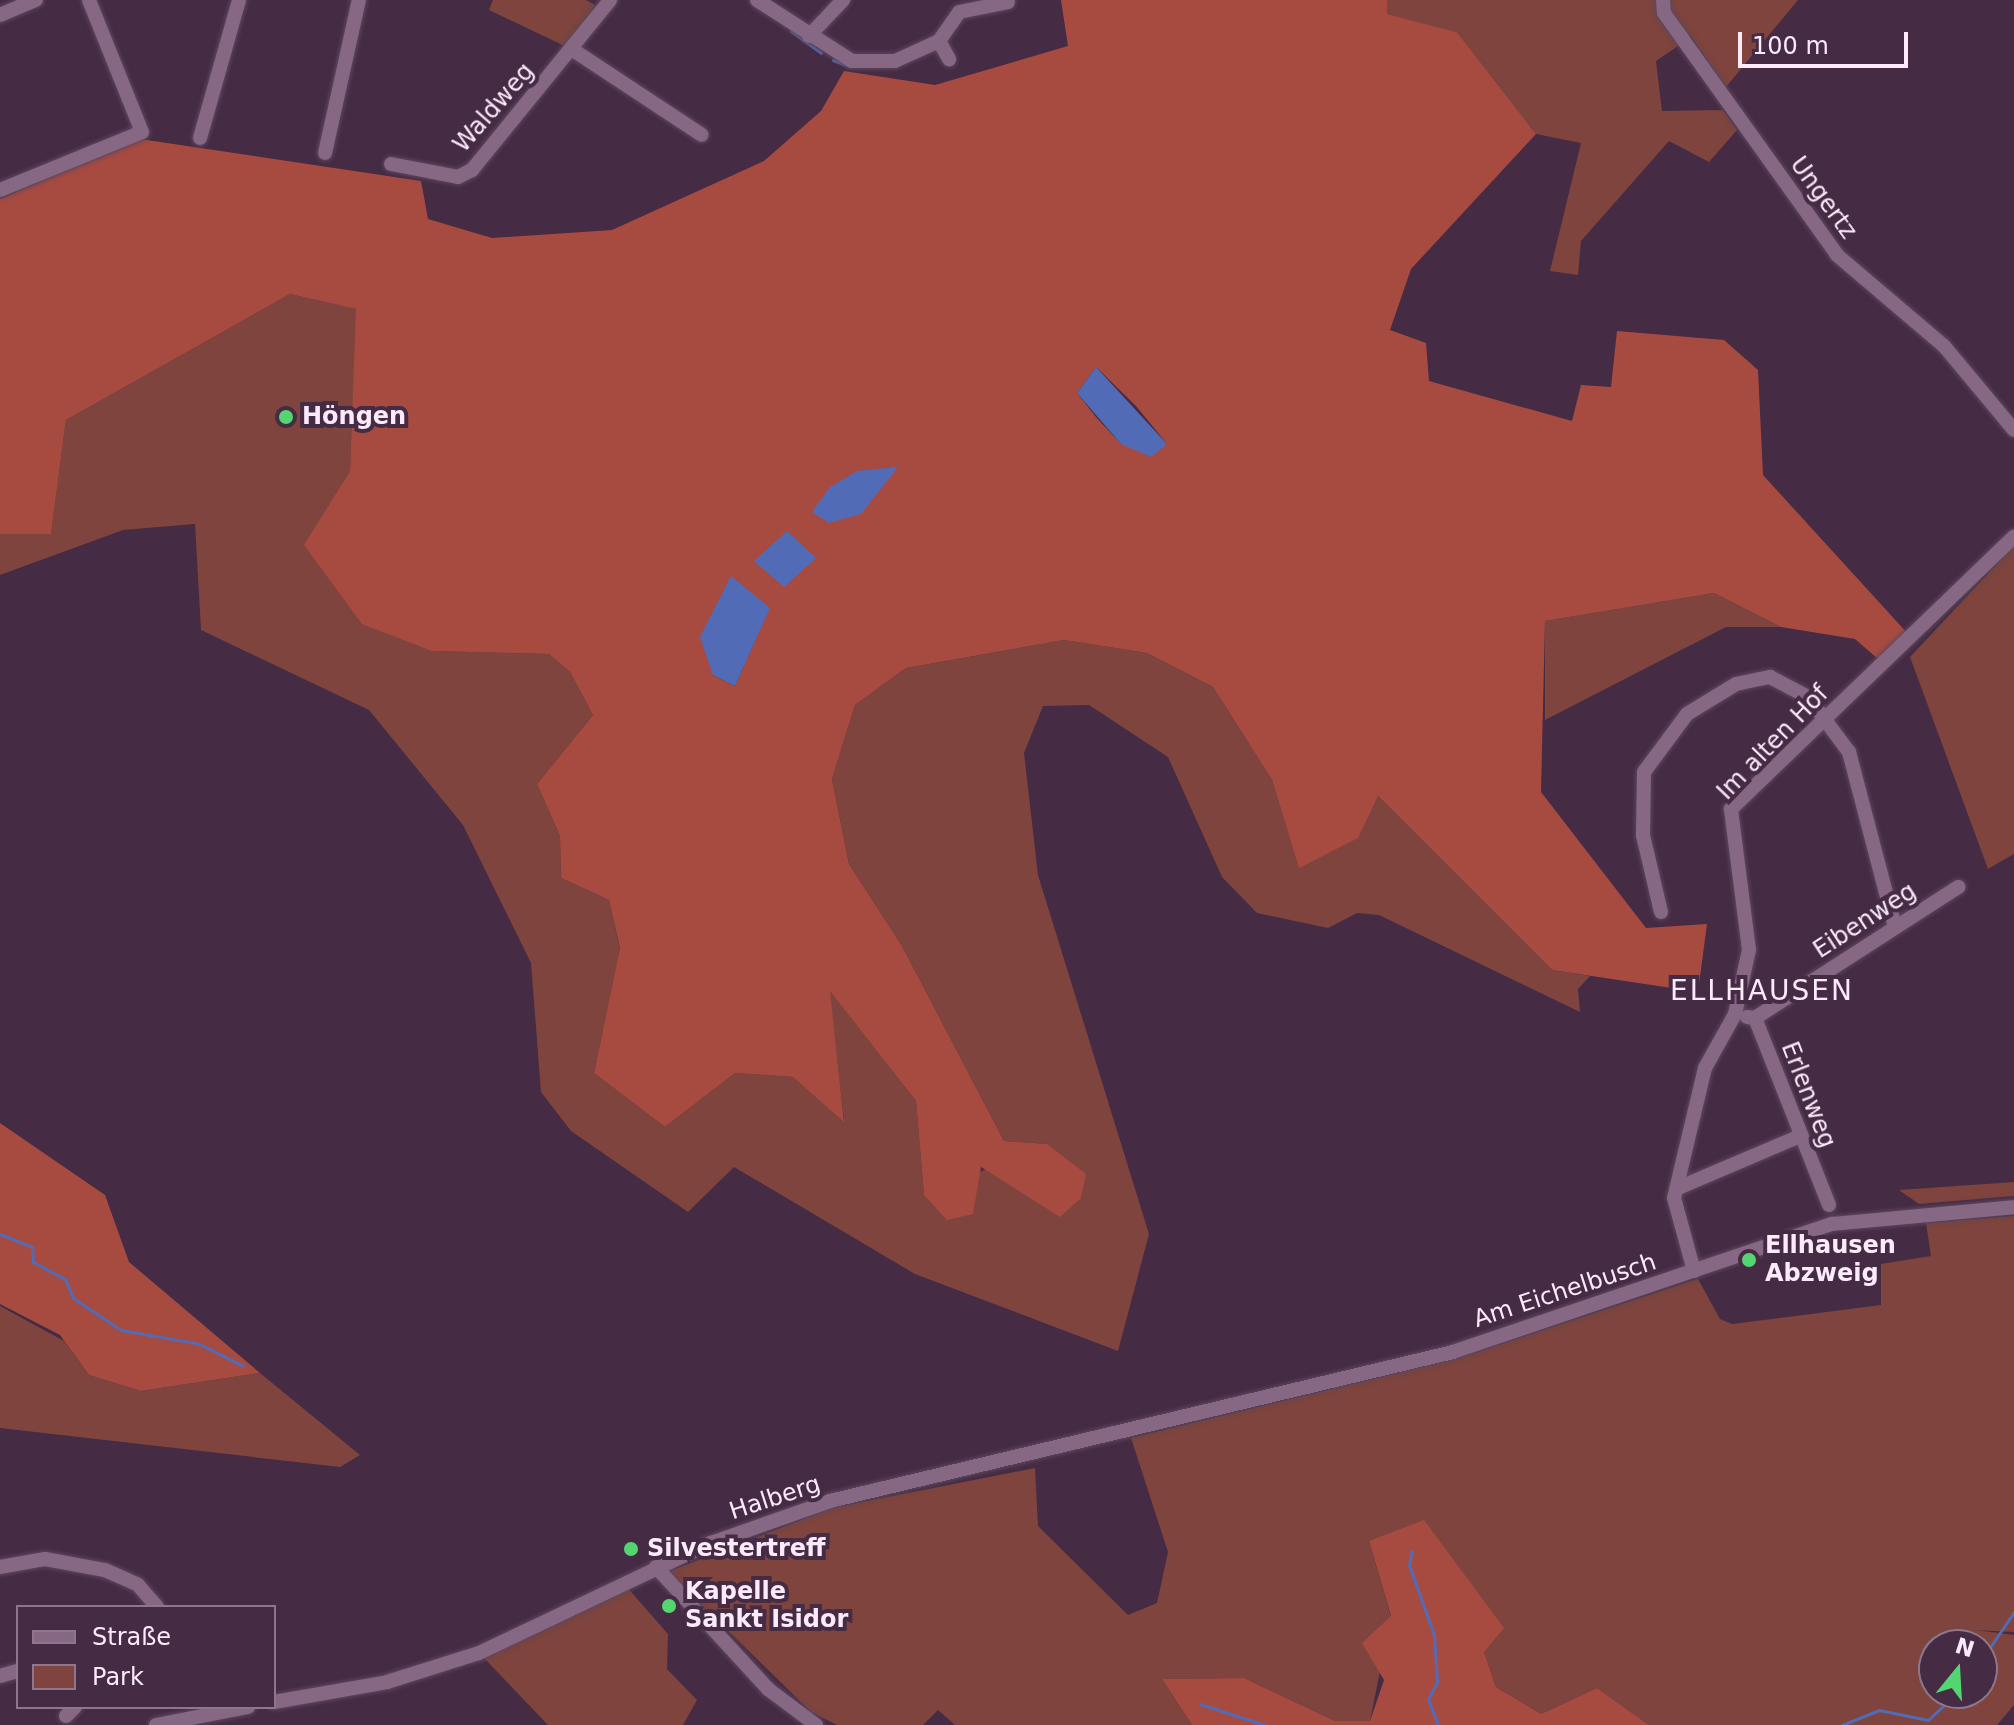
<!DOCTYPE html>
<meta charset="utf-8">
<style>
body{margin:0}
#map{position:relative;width:2014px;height:1725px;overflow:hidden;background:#452b44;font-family:"DejaVu Sans",sans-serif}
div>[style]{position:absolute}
.green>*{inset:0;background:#7e443d}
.forest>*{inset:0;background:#a74b41}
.water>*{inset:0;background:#526bb7}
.stream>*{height:3px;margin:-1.5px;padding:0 1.5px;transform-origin:1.5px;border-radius:1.5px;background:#526bb7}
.roads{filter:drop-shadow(0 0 2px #5d475c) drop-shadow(0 0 2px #5d475c)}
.minor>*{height:14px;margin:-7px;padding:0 7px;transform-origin:7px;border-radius:7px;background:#866884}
.dots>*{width:22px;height:22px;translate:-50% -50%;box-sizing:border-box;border:4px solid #452b44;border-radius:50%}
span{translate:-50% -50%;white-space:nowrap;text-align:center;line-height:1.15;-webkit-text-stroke:8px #452b44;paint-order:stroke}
.street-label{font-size:24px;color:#fbeafa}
.poi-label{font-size:24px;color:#fbeafa;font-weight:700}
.left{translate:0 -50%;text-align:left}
.quarter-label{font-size:28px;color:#fbeafa;letter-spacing:2px}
.legend{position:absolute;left:16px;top:1605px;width:260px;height:104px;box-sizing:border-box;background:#452b44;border:2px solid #8e778d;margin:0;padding:10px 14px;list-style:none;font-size:24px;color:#fbeafa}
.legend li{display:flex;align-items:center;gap:16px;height:40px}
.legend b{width:40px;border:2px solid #8e778d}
.north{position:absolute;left:1918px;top:1629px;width:80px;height:80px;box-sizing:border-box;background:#452b44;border:2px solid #8e778d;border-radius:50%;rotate:18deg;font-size:22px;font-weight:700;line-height:32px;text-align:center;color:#fbeafa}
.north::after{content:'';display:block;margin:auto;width:28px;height:36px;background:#53d672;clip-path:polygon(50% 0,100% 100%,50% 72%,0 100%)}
.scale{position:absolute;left:1738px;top:32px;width:170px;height:36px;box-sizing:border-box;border:4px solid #fbeafa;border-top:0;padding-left:10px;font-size:24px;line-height:28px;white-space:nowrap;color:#fbeafa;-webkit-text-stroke:6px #452b44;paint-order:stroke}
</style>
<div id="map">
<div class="green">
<div style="clip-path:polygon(493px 0,586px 0,595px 5px,573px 50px,489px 10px)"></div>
<div style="clip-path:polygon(1387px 0,1798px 0,1726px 87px,1691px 37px,1656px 61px,1662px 111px,1723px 110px,1737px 130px,1709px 162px,1669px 141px,1581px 241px,1578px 275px,1550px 271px,1581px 143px,1536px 134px,1457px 32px,1386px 14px)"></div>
<div style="clip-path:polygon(290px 294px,357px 309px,350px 471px,305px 545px,432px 651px,549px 654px,570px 672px,593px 715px,537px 784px,560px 836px,561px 878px,609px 900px,620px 949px,594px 1073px,665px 1127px,735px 1073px,793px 1077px,844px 1120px,829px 989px,916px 1101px,924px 1195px,1047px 1144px,1004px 1141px,902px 946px,849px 864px,832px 779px,855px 705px,906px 668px,1064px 640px,1147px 653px,1213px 687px,1272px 780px,1299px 867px,1377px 795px,1552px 970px,1590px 976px,1578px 989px,1580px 1012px,1379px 915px,1357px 913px,1328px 928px,1257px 913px,1222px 877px,1168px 757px,1089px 705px,1043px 706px,1024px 753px,1038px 875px,1149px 1234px,1118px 1351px,915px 1274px,734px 1167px,688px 1212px,571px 1131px,541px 1092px,531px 963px,463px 825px,369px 710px,201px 630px,195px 524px,123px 530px,0 575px,0 534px,51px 533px,66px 420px)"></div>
<div style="clip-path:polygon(2014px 546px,2014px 854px,1988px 869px,1910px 657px)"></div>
<div style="clip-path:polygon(1714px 593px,1781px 627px,1726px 627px,1545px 720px,1545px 621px)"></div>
<div style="clip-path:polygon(2014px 1182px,2014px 1196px,1919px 1204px,1899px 1190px)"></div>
<div style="clip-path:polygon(evenodd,2014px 1216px,2014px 1632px,1976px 1630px,2014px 1635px,2014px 1705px,1997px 1725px,1649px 1725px,1597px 1688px,1541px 1714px,1496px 1687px,1484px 1652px,1369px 1541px,1391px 1617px,1370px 1721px,1335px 1721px,1244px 1678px,1162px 1679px,1192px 1725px,955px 1725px,938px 1710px,923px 1725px,837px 1725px,811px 1712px,668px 1572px,832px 1508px,1035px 1468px,1038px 1526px,1128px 1615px,1157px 1603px,1168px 1552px,1131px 1438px,1455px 1359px,1698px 1279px,1720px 1319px,1732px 1324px,1881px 1305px,1881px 1264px,1931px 1256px,1926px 1223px,2014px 1216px,1934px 1645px,1982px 1645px,1982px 1693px,1934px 1693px,1934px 1645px)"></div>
<div style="clip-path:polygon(0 1306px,64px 1341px,89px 1375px,141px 1391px,260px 1373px,360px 1455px,340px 1467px,0 1428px)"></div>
<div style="clip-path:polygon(625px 1585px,668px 1634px,667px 1669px,697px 1700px,683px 1725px,548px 1725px,483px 1657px)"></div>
</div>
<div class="forest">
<div style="clip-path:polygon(evenodd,1061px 0,1387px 0,1387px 14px,1457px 32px,1536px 134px,1411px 269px,1390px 330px,1426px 343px,1429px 381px,1572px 421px,1581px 385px,1611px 387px,1617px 331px,1724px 340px,1758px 370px,1763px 475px,1909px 635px,1878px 659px,1855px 639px,1781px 627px,1714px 593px,1545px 621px,1541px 792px,1646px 928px,1707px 924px,1698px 992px,1552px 970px,1378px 796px,1358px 838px,1299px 868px,1272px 780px,1213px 687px,1147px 653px,1064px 640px,906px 668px,855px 705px,832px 779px,849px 864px,902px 946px,1004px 1141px,1047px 1144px,1086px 1174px,1081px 1198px,1060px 1217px,981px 1167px,973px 1214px,947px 1220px,924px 1195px,916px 1101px,830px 991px,844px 1122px,793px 1077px,735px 1073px,665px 1127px,594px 1073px,620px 948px,609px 900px,561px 878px,560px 836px,537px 784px,593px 715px,570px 672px,549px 654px,432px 651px,362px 624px,304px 545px,350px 471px,356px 309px,290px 294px,66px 420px,51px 534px,0 534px,0 199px,140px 139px,421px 181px,428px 219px,492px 238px,612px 230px,764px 161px,821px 111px,844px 71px,935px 85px,1068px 46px,1061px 0,1096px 367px,1136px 406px,1167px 444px,1121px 444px,1096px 417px,1077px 393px,1096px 367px,1061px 0,770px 607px,735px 686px,713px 675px,770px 607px)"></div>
<div style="clip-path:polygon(0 1123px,105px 1195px,129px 1262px,260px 1373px,141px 1391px,89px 1375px,60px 1335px,0 1304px)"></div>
<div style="clip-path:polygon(1424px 1520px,1504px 1628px,1484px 1652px,1496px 1687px,1541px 1714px,1597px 1688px,1649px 1725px,1192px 1725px,1162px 1679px,1244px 1678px,1335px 1721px,1370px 1721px,1384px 1680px,1362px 1643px,1391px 1616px,1369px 1541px)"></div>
</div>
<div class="water">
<div style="clip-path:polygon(1096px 367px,1167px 444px,1151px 457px,1121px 444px,1077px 393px)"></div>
<div style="clip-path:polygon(898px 467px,861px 514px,829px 523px,812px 512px,830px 487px,857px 471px)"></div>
<div style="clip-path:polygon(787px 531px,816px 558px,784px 587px,754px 561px)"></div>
<div style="clip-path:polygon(731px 576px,770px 608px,735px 686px,713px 675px,700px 637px)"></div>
</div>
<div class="stream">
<div style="left:791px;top:31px;width:37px;rotate:36deg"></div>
<div style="left:833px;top:60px;width:17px;rotate:21deg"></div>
<div style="left:0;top:1234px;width:35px;rotate:22deg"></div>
<div style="left:32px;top:1247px;width:15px;rotate:86deg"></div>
<div style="left:33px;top:1262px;width:36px;rotate:28deg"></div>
<div style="left:65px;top:1279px;width:21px;rotate:67deg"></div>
<div style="left:73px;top:1298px;width:58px;rotate:33.7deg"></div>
<div style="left:121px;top:1330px;width:80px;rotate:10deg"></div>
<div style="left:200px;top:1344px;width:48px;rotate:27.1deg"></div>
<div style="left:1412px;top:1550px;width:15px;rotate:101deg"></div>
<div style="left:1409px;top:1565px;width:74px;rotate:70.3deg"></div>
<div style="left:1434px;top:1635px;width:47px;rotate:86.3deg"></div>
<div style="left:1437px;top:1682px;width:19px;rotate:118deg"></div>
<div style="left:1428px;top:1699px;width:28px;rotate:69deg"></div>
<div style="left:1982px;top:1659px;width:57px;rotate:-55.8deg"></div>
<div style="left:1200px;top:1704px;width:68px;rotate:17.9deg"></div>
<div style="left:1842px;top:1725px;width:40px;rotate:-22deg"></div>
<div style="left:1879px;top:1710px;width:50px;rotate:11.5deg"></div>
<div style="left:1928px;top:1720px;width:40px;rotate:-43deg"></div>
</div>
<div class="roads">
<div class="minor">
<div style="left:757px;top:0;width:113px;rotate:32.7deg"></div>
<div style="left:852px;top:61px;width:43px"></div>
<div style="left:895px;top:61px;width:48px;rotate:-24.4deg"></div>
<div style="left:939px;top:41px;width:35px;rotate:-55deg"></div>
<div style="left:959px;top:12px;width:50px;rotate:-11.5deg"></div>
<div style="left:1663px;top:0;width:13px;rotate:86deg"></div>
<div style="left:1664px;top:13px;width:297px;rotate:54.4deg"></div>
<div style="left:1837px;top:255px;width:140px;rotate:40.4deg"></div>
<div style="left:1944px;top:346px;width:109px;rotate:50.2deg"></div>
<div style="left:0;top:15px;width:39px;rotate:-23deg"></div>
<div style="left:809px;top:36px;width:50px;rotate:-46.6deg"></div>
<div style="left:939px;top:41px;width:21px;rotate:61deg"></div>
<div style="left:573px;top:50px;width:154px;rotate:33.4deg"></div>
<div style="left:200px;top:138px;width:143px;rotate:-74.2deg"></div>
<div style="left:325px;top:153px;width:157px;rotate:-77.5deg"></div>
<div style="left:391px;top:164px;width:68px;rotate:11deg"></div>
<div style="left:458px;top:177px;width:16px;rotate:-27deg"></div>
<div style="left:472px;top:170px;width:219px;rotate:-50.9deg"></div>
<div style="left:0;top:190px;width:153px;rotate:-22.2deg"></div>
<div style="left:142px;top:132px;width:142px;rotate:-111.9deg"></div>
<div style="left:1661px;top:912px;width:79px;rotate:-103.2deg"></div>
<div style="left:1643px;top:835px;width:63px;rotate:-89.1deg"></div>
<div style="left:1644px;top:772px;width:72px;rotate:-53.4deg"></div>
<div style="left:1687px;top:714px;width:57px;rotate:-31.5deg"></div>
<div style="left:1736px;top:684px;width:35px;rotate:-12deg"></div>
<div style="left:1770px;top:677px;width:43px;rotate:27.8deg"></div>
<div style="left:1808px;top:697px;width:69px;rotate:53.3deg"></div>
<div style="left:1849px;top:752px;width:181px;rotate:75.3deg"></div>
<div style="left:1747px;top:1017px;width:8px;rotate:7deg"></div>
<div style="left:1755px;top:1018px;width:201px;rotate:68.4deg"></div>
<div style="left:1755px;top:1018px;width:242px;rotate:-32.8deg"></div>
<div style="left:1678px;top:1188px;width:133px;rotate:-23.1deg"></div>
<div style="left:1694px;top:1271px;width:76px;rotate:-105.3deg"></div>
<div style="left:1674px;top:1198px;width:134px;rotate:-76.6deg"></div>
<div style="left:1705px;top:1068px;width:62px;rotate:-60.9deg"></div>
<div style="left:1735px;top:1014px;width:66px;rotate:-77.7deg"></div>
<div style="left:1749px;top:950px;width:142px;rotate:-97.3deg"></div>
<div style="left:1731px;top:809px;width:393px;rotate:-43.9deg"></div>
<div style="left:0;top:1567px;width:46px;rotate:-10.1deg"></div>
<div style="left:45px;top:1559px;width:61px;rotate:10.4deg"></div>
<div style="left:105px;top:1570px;width:36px;rotate:24deg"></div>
<div style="left:138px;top:1585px;width:29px;rotate:49deg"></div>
<div style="left:656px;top:1567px;width:166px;rotate:47.4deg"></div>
<div style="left:768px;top:1689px;width:60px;rotate:36.9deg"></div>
<div style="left:0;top:1676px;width:19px;rotate:-16deg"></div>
<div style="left:274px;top:1702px;width:115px;rotate:-10deg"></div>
<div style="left:387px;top:1682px;width:96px;rotate:-17.5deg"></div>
<div style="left:479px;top:1653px;width:257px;rotate:-25.4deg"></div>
<div style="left:711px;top:1543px;width:126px;rotate:-19.4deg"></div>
<div style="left:830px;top:1501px;width:641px;rotate:-13.45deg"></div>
<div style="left:1453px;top:1352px;width:400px;rotate:-18.7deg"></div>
<div style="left:1832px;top:1224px;width:183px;rotate:-5.3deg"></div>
<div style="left:66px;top:1716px;width:13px;rotate:-45deg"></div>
<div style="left:156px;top:1725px;width:94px;rotate:-11.1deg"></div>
</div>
</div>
<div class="dots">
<div style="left:286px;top:417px;background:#53d672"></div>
<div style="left:1749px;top:1260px;background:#53d672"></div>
<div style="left:631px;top:1549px;background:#53d672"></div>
<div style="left:669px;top:1606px;background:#53d672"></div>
</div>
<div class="street-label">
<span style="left:494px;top:108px;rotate:-49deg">Waldweg</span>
<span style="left:1823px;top:198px;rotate:54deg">Ungertz</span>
<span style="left:1773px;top:743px;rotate:-46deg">Im alten Hof</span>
<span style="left:1865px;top:921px;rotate:-33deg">Eibenweg</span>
<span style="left:1808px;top:1095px;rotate:69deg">Erlenweg</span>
<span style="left:1565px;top:1291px;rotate:-18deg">Am Eichelbusch</span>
<span style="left:775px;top:1498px;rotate:-18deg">Halberg</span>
</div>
<div class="poi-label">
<span class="left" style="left:302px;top:417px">Höngen</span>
<span class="left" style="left:1765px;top:1260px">Ellhausen<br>Abzweig</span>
<span class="left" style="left:647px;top:1549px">Silvestertreff</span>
<span class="left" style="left:685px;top:1606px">Kapelle<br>Sankt Isidor</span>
</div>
<div class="quarter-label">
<span style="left:1762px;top:991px">ELLHAUSEN</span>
</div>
<ul class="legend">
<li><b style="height:10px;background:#866884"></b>Straße</li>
<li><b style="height:22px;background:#7e443d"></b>Park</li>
</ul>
<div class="north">N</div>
<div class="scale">100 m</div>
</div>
